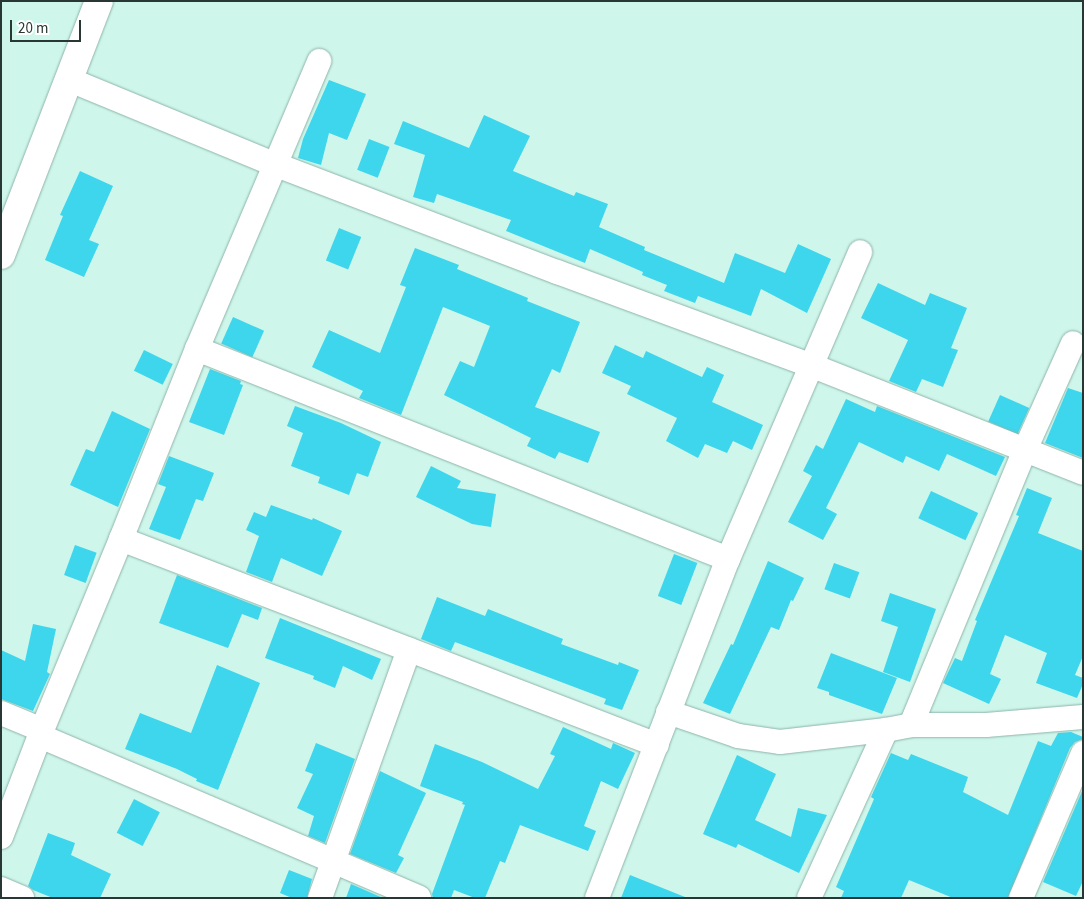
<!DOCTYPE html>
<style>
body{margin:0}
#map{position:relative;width:1084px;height:899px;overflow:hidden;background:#cff6eb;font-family:"Source Sans 3",sans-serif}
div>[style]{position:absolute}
.building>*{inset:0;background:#3dd6ec;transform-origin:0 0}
.roads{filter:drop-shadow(0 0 1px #8eb4aa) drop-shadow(0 0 1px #8eb4aa)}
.street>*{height:24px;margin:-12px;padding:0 12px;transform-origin:12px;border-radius:12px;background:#fff}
.secondary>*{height:28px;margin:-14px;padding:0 14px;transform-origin:14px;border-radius:14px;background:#fff}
span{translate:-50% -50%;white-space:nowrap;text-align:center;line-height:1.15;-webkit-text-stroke:4.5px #fff;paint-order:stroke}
.frame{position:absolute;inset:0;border:2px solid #283733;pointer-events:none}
.scale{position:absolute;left:10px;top:20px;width:71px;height:22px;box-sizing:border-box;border:2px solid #283733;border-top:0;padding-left:6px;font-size:15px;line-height:18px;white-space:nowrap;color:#283733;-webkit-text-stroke:4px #fff;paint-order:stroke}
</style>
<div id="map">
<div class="building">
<div style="clip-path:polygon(329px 80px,366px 94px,347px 140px,329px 133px,321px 165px,298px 158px,303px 139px)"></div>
<div style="clip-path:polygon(484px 115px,530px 136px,513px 171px,574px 196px,576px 192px,608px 204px,599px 227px,645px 247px,644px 250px,724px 283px,735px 253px,785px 273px,798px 244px,831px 259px,807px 313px,761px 289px,751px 316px,698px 296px,695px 303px,664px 291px,667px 285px,642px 275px,643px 272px,590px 249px,585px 263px,506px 231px,511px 220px,437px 194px,434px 203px,413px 197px,425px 155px,394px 144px,403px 121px,469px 148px)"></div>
<div style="left:369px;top:139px;width:22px;height:33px;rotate:21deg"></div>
<div style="clip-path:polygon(80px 171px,113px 186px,89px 240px,99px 244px,84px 277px,45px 260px,63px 216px,60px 215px)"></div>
<div style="left:339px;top:228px;width:24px;height:35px;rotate:22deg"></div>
<div style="clip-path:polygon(415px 248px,459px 265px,457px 269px,528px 298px,527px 301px,580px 322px,560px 373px,552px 369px,535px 407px,600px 432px,588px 463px,559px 452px,555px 459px,527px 446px,531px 438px,444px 395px,460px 361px,474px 367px,490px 326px,443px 307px,401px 415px,359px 398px,363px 391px,312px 367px,329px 330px,380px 353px,406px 287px,400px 285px)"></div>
<div style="clip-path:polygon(878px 283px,925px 305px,930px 293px,967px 308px,951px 348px,958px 350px,943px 387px,922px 379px,916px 392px,889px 381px,908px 340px,861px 318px)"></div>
<div style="left:233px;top:317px;width:34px;height:29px;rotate:24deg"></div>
<div style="clip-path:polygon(615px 345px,643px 358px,646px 351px,702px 377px,707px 367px,724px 375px,712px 402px,763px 425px,752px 450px,733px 441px,727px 453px,705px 444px,698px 458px,666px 441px,677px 418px,627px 394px,631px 386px,602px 373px)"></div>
<div style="left:144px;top:350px;width:32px;height:23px;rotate:26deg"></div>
<div style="clip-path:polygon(210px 369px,241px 381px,240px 384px,243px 385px,224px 435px,189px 422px)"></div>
<div style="clip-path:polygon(1068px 388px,1083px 393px,1083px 458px,1045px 443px)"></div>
<div style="left:1000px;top:395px;width:32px;height:29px;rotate:24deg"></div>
<div style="clip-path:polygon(846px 399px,875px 412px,877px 406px,1005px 457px,996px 476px,947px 454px,939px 471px,906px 456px,903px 463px,859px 442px,826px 508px,837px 514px,823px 540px,788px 522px,812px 476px,803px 471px,816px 445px,823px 449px)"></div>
<div style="clip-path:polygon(295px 406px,341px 423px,381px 442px,368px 477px,357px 473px,349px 495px,318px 483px,320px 477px,291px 466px,303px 433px,287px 426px)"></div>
<div style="clip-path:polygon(112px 411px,150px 429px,118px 507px,70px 485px,86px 449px,94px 452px)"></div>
<div style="clip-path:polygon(169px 456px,214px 473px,203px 501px,196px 499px,180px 540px,149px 529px,166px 487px,158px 484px)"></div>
<div style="clip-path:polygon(431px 466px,461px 481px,457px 488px,496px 494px,491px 527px,472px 524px,416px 497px)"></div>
<div style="clip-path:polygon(1027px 488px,1052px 498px,1038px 533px,1083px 551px,1083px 656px,1075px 675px,1083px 678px,1083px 684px,1077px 698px,1036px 683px,1047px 653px,1005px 635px,990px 674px,1001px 679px,989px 704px,943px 683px,955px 658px,962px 661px,977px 621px,975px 620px,1019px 516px,1016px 515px)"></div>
<div style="left:931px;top:491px;width:52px;height:30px;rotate:25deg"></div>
<div style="clip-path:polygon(271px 505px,312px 520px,313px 518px,342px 531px,322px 576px,281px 558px,272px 582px,246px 572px,259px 536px,246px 530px,254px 512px,266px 517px)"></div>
<div style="left:75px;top:545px;width:23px;height:32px;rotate:20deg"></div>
<div style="left:674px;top:554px;width:25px;height:45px;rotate:21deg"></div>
<div style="clip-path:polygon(768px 561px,804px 578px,793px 601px,791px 600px,779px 630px,771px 627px,730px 714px,703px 703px,731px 644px,733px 645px)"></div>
<div style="left:834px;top:563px;width:27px;height:28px;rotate:20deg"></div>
<div style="clip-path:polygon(177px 575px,262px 608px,258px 620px,242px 614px,228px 648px,159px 623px)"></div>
<div style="clip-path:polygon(890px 593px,936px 609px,910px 682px,883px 672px,898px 627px,881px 621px)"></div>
<div style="clip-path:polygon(437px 597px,485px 616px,488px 609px,563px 639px,561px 644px,618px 665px,619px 662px,639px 670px,622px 710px,604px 704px,606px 699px,455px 642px,451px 651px,421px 639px)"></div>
<div style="clip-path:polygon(280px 618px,381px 659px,372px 680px,343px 666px,335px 688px,313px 679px,314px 676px,265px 658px)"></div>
<div style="clip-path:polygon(33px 624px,56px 629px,47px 672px,50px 674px,33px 711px,1px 699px,1px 650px,25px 661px)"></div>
<div style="clip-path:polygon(831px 653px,897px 678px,882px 714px,829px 695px,829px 692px,817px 688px)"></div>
<div style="clip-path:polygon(217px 665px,260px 683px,218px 790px,196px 781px,197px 779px,177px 769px,125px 749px,140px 713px,191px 733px)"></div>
<div style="clip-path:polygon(563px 727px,611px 749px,613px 743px,635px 753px,618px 789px,601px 781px,584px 826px,596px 831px,588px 851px,520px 825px,505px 863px,500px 861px,485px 898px,475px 898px,454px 890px,451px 898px,433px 898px,432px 894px,465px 805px,462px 804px,463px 802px,420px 786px,435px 744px,482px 762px,538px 789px,555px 756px,550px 754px)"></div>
<div style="clip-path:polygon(1071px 732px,1083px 737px,1083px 739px,1075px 742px,1070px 748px,1008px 898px,953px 898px,909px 880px,901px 898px,841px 898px,844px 891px,836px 887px,874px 799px,871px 797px,891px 753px,908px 760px,911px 754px,968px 777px,963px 792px,1008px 815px,1038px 741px,1051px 746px,1058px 733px)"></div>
<div style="clip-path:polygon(316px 743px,355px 759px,325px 843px,308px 836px,314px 816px,297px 808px,313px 774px,305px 771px)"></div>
<div style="clip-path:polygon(737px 755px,776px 774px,755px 820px,791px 837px,798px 808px,827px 815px,799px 873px,738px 844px,736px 848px,703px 834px)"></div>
<div style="clip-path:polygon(380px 771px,426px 793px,398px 855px,404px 858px,396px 873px,350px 854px)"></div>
<div style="clip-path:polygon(1083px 789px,1083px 881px,1076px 896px,1043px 882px)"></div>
<div style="left:134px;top:799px;width:29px;height:38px;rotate:27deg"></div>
<div style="clip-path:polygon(48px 833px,75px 843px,71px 855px,111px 874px,100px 898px,53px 898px,33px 890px,28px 886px)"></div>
<div style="clip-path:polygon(289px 870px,312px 879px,307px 898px,292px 898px,280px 893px)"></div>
<div style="clip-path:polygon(630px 875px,685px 897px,685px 898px,621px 898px)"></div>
<div style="clip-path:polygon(351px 884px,383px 898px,346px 898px)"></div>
</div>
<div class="roads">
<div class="street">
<div style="left:70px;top:80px;width:221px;rotate:22.4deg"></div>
<div style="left:274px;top:164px;width:303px;rotate:20.9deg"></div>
<div style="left:557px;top:272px;width:273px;rotate:20.2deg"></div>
<div style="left:813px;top:366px;width:290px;rotate:21.6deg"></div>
<div style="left:197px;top:349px;width:571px;rotate:21.58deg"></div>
<div style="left:121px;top:539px;width:574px;rotate:21.02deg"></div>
<div style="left:668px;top:712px;width:74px;rotate:18.9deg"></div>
<div style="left:738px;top:736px;width:42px;rotate:8.1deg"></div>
<div style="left:780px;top:742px;width:107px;rotate:-6.5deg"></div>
<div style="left:886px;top:730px;width:25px;rotate:-11deg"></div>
<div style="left:911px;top:725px;width:75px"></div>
<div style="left:986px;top:725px;width:97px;rotate:-4.7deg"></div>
<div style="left:1px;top:713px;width:44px;rotate:22.5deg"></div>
<div style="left:911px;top:725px;width:298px;rotate:-67.5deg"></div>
<div style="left:1025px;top:450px;width:117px;rotate:-65.8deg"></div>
<div style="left:40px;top:736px;width:412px;rotate:23.1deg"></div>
<div style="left:1px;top:837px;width:115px;rotate:-69deg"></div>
<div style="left:42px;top:730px;width:207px;rotate:-67.5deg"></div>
<div style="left:121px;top:539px;width:205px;rotate:-68.2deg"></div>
<div style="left:197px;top:349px;width:313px;rotate:-67deg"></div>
<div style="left:1px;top:889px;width:23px;rotate:23deg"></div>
<div style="left:320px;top:898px;width:264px;rotate:-70.3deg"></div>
<div style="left:597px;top:898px;width:363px;rotate:-68.9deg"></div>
<div style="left:728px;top:559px;width:334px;rotate:-66.7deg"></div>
<div style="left:809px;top:898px;width:185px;rotate:-65.4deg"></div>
<div style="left:1021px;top:898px;width:158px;rotate:-66.8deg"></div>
</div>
<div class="secondary">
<div style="left:1px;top:255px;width:272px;rotate:-68.9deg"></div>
</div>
</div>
<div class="frame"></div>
<div class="scale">20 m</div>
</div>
